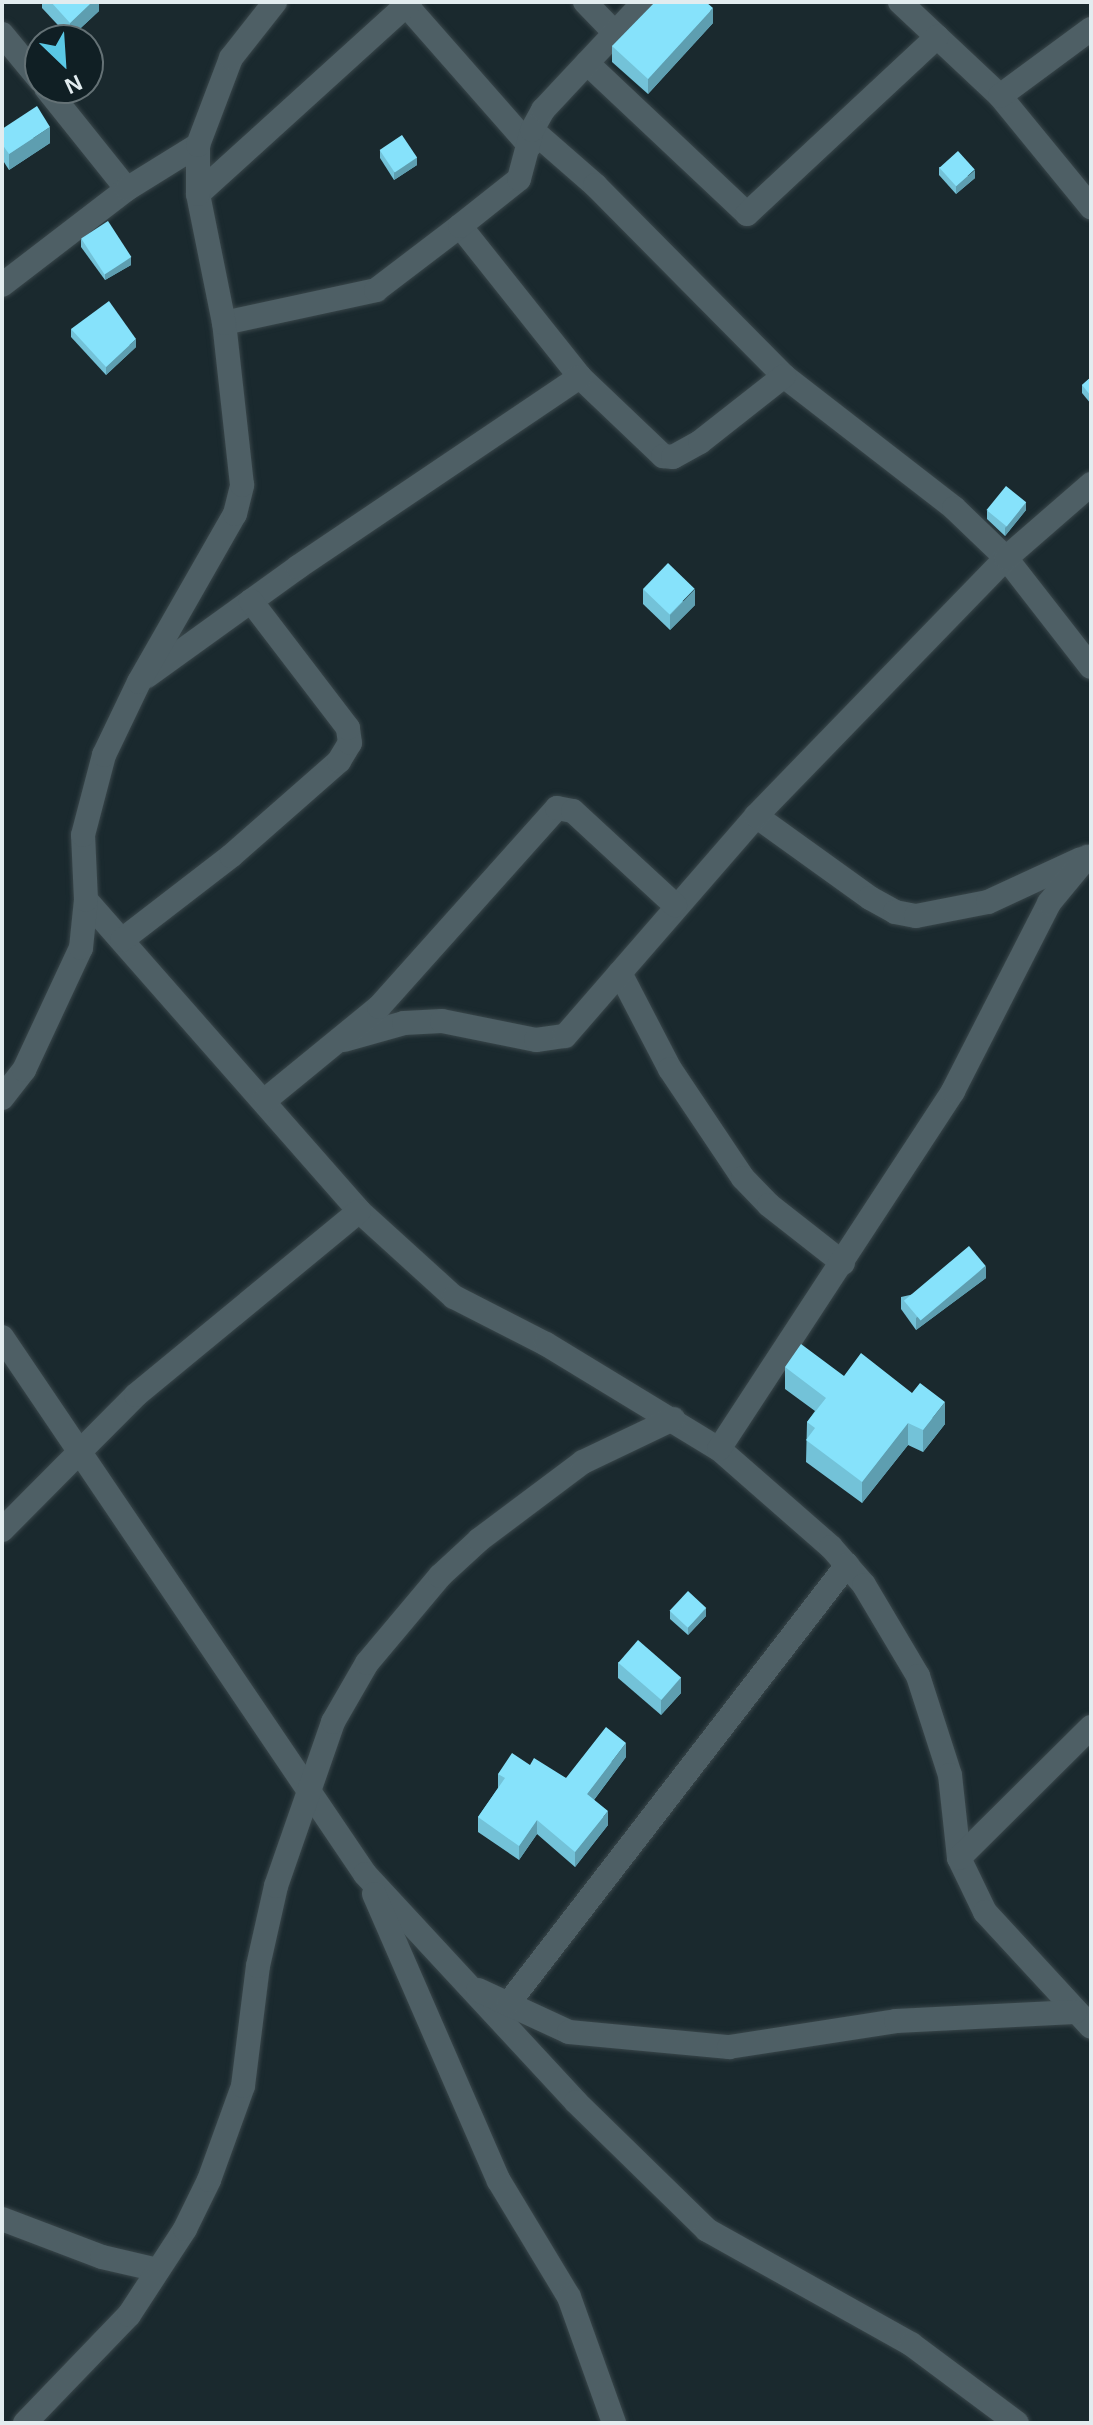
<!DOCTYPE html>
<style>
body{margin:0}
#map{position:relative;width:1093px;height:2425px;overflow:hidden;background:#1a292e;font-family:Helvetica,sans-serif}
div>[style]{position:absolute}
.roads{filter:drop-shadow(0 0 2px #39464a) drop-shadow(0 0 2px #39464a)}
.minor>*{height:24px;margin:-12px;padding:0 12px;transform-origin:12px;border-radius:12px;background:#4e5f65}
.wall>*{inset:0;background:#73c2d8}
.shaded-wall>*{inset:0;background:#5e9eb0}
.building>*{inset:0;background:#86e2fb;transform-origin:0 0}
span{translate:-50% -50%;white-space:nowrap;text-align:center;line-height:1.15;-webkit-text-stroke:8px #101f24;paint-order:stroke}
.frame{position:absolute;inset:0;border:4px solid #e2ecef;pointer-events:none}
.north{position:absolute;left:24px;top:24px;width:80px;height:80px;box-sizing:border-box;background:#101f24;border:2px solid #647175;border-radius:50%;rotate:155deg;font-size:22px;font-weight:700;line-height:32px;text-align:center;color:#e2ecef}
.north::after{content:'';display:block;margin:auto;width:28px;height:36px;background:#5ac8e5;clip-path:polygon(50% 0,100% 100%,50% 72%,0 100%)}
</style>
<div id="map">
<div class="roads">
<div class="minor">
<div style="left:585px;top:2px;width:43px;rotate:45.9deg"></div>
<div style="left:900px;top:2px;width:137px;rotate:43.2deg"></div>
<div style="left:1000px;top:96px;width:144px;rotate:50.7deg"></div>
<div style="left:407px;top:6px;width:186px;rotate:48.7deg"></div>
<div style="left:2px;top:34px;width:60px;rotate:50.4deg"></div>
<div style="left:587px;top:63px;width:220px;rotate:43.3deg"></div>
<div style="left:747px;top:214px;width:260px;rotate:-43deg"></div>
<div style="left:46px;top:88px;width:129px;rotate:51.3deg"></div>
<div style="left:1000px;top:96px;width:113px;rotate:-36.4deg"></div>
<div style="left:532px;top:130px;width:84px;rotate:41.1deg"></div>
<div style="left:595px;top:185px;width:269px;rotate:45.3deg"></div>
<div style="left:784px;top:376px;width:215px;rotate:37.8deg"></div>
<div style="left:954px;top:508px;width:72px;rotate:43.9deg"></div>
<div style="left:1006px;top:558px;width:138px;rotate:52.1deg"></div>
<div style="left:198px;top:194px;width:286px;rotate:-42.2deg"></div>
<div style="left:460px;top:226px;width:193px;rotate:51.5deg"></div>
<div style="left:580px;top:377px;width:115px;rotate:43.6deg"></div>
<div style="left:663px;top:456px;width:10px;rotate:6deg"></div>
<div style="left:673px;top:457px;width:31px;rotate:-29deg"></div>
<div style="left:700px;top:442px;width:107px;rotate:-38.2deg"></div>
<div style="left:2px;top:285px;width:158px;rotate:-37.5deg"></div>
<div style="left:127px;top:189px;width:84px;rotate:-31.8deg"></div>
<div style="left:224px;top:323px;width:156px;rotate:-12.2deg"></div>
<div style="left:376px;top:290px;width:106px;rotate:-37.3deg"></div>
<div style="left:460px;top:226px;width:75px;rotate:-38.5deg"></div>
<div style="left:519px;top:179px;width:51px;rotate:-75.1deg"></div>
<div style="left:532px;top:130px;width:23px;rotate:-61deg"></div>
<div style="left:543px;top:110px;width:148px;rotate:-46.9deg"></div>
<div style="left:147px;top:676px;width:186px;rotate:-35.8deg"></div>
<div style="left:298px;top:567px;width:340px;rotate:-34deg"></div>
<div style="left:756px;top:816px;width:140px;rotate:35.7deg"></div>
<div style="left:870px;top:898px;width:29px;rotate:29deg"></div>
<div style="left:895px;top:912px;width:21px;rotate:11deg"></div>
<div style="left:916px;top:916px;width:73px;rotate:-11deg"></div>
<div style="left:988px;top:902px;width:102px;rotate:-24.8deg"></div>
<div style="left:86px;top:900px;width:414px;rotate:48.7deg"></div>
<div style="left:359px;top:1211px;width:128px;rotate:42.2deg"></div>
<div style="left:454px;top:1297px;width:103px;rotate:27.1deg"></div>
<div style="left:546px;top:1344px;width:202px;rotate:31.3deg"></div>
<div style="left:719px;top:1449px;width:149px;rotate:41.2deg"></div>
<div style="left:831px;top:1547px;width:50px;rotate:49deg"></div>
<div style="left:864px;top:1585px;width:106px;rotate:59.3deg"></div>
<div style="left:918px;top:1676px;width:104px;rotate:72.1deg"></div>
<div style="left:950px;top:1775px;width:83px;rotate:83.8deg"></div>
<div style="left:959px;top:1858px;width:60px;rotate:64.3deg"></div>
<div style="left:985px;top:1912px;width:156px;rotate:47.3deg"></div>
<div style="left:122px;top:940px;width:138px;rotate:-37.6deg"></div>
<div style="left:231px;top:856px;width:144px;rotate:-41.3deg"></div>
<div style="left:339px;top:761px;width:21px;rotate:-59deg"></div>
<div style="left:350px;top:743px;width:15px;rotate:-98deg"></div>
<div style="left:348px;top:728px;width:160px;rotate:-127.4deg"></div>
<div style="left:620px;top:973px;width:108px;rotate:62.5deg"></div>
<div style="left:670px;top:1069px;width:131px;rotate:56.2deg"></div>
<div style="left:743px;top:1178px;width:37px;rotate:46deg"></div>
<div style="left:769px;top:1205px;width:94px;rotate:38.1deg"></div>
<div style="left:344px;top:1040px;width:62px;rotate:-15.8deg"></div>
<div style="left:404px;top:1023px;width:38px;rotate:-3deg"></div>
<div style="left:442px;top:1021px;width:96px;rotate:11.4deg"></div>
<div style="left:536px;top:1040px;width:29px;rotate:-8deg"></div>
<div style="left:565px;top:1036px;width:291px;rotate:-49deg"></div>
<div style="left:756px;top:816px;width:359px;rotate:-45.9deg"></div>
<div style="left:1006px;top:558px;width:113px;rotate:-41deg"></div>
<div style="left:2px;top:1098px;width:36px;rotate:-52deg"></div>
<div style="left:24px;top:1070px;width:135px;rotate:-65deg"></div>
<div style="left:81px;top:948px;width:48px;rotate:-84.1deg"></div>
<div style="left:86px;top:900px;width:65px;rotate:-92.6deg"></div>
<div style="left:83px;top:835px;width:83px;rotate:-75.3deg"></div>
<div style="left:104px;top:755px;width:81px;rotate:-64.4deg"></div>
<div style="left:139px;top:682px;width:193px;rotate:-60.3deg"></div>
<div style="left:235px;top:514px;width:30px;rotate:-76deg"></div>
<div style="left:242px;top:485px;width:163px;rotate:-96.3deg"></div>
<div style="left:224px;top:323px;width:132px;rotate:-101.4deg"></div>
<div style="left:198px;top:194px;width:49px;rotate:-90deg"></div>
<div style="left:198px;top:145px;width:93px;rotate:-69.2deg"></div>
<div style="left:231px;top:58px;width:71px;rotate:-51.8deg"></div>
<div style="left:264px;top:1101px;width:149px;rotate:-39.3deg"></div>
<div style="left:379px;top:1007px;width:267px;rotate:-48.2deg"></div>
<div style="left:557px;top:808px;width:16px;rotate:11deg"></div>
<div style="left:573px;top:811px;width:139px;rotate:42.7deg"></div>
<div style="left:2px;top:1337px;width:648px;rotate:55.94deg"></div>
<div style="left:365px;top:1874px;width:311px;rotate:47.2deg"></div>
<div style="left:576px;top:2102px;width:183px;rotate:44.3deg"></div>
<div style="left:707px;top:2230px;width:234px;rotate:29.2deg"></div>
<div style="left:911px;top:2344px;width:132px;rotate:36.7deg"></div>
<div style="left:719px;top:1449px;width:428px;rotate:-56.8deg"></div>
<div style="left:953px;top:1091px;width:211px;rotate:-62.9deg"></div>
<div style="left:1049px;top:903px;width:60px;rotate:-50.4deg"></div>
<div style="left:2px;top:1530px;width:190px;rotate:-45.2deg"></div>
<div style="left:136px;top:1395px;width:289px;rotate:-39.5deg"></div>
<div style="left:959px;top:1858px;width:186px;rotate:-44.8deg"></div>
<div style="left:374px;top:1894px;width:313px;rotate:66.5deg"></div>
<div style="left:499px;top:2181px;width:135px;rotate:58.9deg"></div>
<div style="left:569px;top:2297px;width:134px;rotate:70.3deg"></div>
<div style="left:478px;top:1990px;width:100px;rotate:24.8deg"></div>
<div style="left:569px;top:2032px;width:161px;rotate:5.4deg"></div>
<div style="left:729px;top:2047px;width:169px;rotate:-8.8deg"></div>
<div style="left:896px;top:2021px;width:179px;rotate:-2.9deg"></div>
<div style="left:508px;top:2004px;width:555px;rotate:-52.32deg"></div>
<div style="left:2px;top:2219px;width:107px;rotate:20.8deg"></div>
<div style="left:102px;top:2257px;width:57px;rotate:13.1deg"></div>
<div style="left:25px;top:2423px;width:150px;rotate:-46.1deg"></div>
<div style="left:129px;top:2315px;width:103px;rotate:-56.9deg"></div>
<div style="left:185px;top:2229px;width:55px;rotate:-63.9deg"></div>
<div style="left:209px;top:2180px;width:100px;rotate:-70.1deg"></div>
<div style="left:243px;top:2086px;width:121px;rotate:-82.9deg"></div>
<div style="left:258px;top:1966px;width:82px;rotate:-77.3deg"></div>
<div style="left:276px;top:1886px;width:174px;rotate:-70.8deg"></div>
<div style="left:333px;top:1722px;width:68px;rotate:-60deg"></div>
<div style="left:367px;top:1663px;width:114px;rotate:-50deg"></div>
<div style="left:440px;top:1576px;width:53px;rotate:-42.7deg"></div>
<div style="left:479px;top:1540px;width:130px;rotate:-36.9deg"></div>
<div style="left:583px;top:1462px;width:100px;rotate:-25.5deg"></div>
</div>
</div>
<div class="wall">
<div style="clip-path:polygon(42px 2px,99px 2px,99px 11px,70px 38px,42px 8px)"></div>
<div style="clip-path:polygon(709px 5px,713px 23px,648px 94px,612px 62px,612px 46px)"></div>
<div style="clip-path:polygon(2px 129px,50px 143px,9px 170px,2px 159px)"></div>
<div style="clip-path:polygon(380px 150px,417px 165px,394px 180px,380px 158px)"></div>
<div style="clip-path:polygon(939px 167px,975px 178px,956px 194px,939px 175px)"></div>
<div style="clip-path:polygon(81px 239px,131px 265px,105px 280px,81px 247px)"></div>
<div style="clip-path:polygon(71px 329px,136px 347px,106px 375px,71px 337px)"></div>
<div style="clip-path:polygon(1091px 377px,1091px 404px,1082px 393px,1082px 385px)"></div>
<div style="clip-path:polygon(1026px 510px,1005px 536px,987px 519px,987px 511px)"></div>
<div style="clip-path:polygon(643px 589px,695px 605px,670px 630px,643px 604px)"></div>
<div style="clip-path:polygon(986px 1278px,916px 1330px,901px 1309px,901px 1297px)"></div>
<div style="clip-path:polygon(785px 1367px,844px 1376px,945px 1424px,923px 1452px,908px 1445px,862px 1503px,806px 1462px,807px 1422px,815px 1411px,785px 1389px)"></div>
<div style="clip-path:polygon(670px 1611px,706px 1616px,688px 1635px,670px 1619px)"></div>
<div style="clip-path:polygon(618px 1662px,681px 1693px,661px 1715px,618px 1678px)"></div>
<div style="clip-path:polygon(626px 1757px,594px 1800px,608px 1825px,575px 1867px,537px 1834px,519px 1860px,478px 1832px,478px 1817px,498px 1788px,498px 1774px,530px 1765px,566px 1778px)"></div>
</div>
<div class="shaded-wall">
<div style="clip-path:polygon(92px 2px,99px 2px,99px 11px,70px 38px,70px 23px)"></div>
<div style="clip-path:polygon(713px 8px,713px 23px,648px 94px,648px 79px)"></div>
<div style="clip-path:polygon(50px 127px,50px 143px,9px 170px,9px 154px)"></div>
<div style="clip-path:polygon(417px 157px,417px 165px,394px 180px,394px 172px)"></div>
<div style="clip-path:polygon(975px 170px,975px 178px,956px 194px,956px 186px)"></div>
<div style="clip-path:polygon(131px 257px,131px 265px,105px 280px,105px 272px)"></div>
<div style="clip-path:polygon(136px 339px,136px 347px,106px 375px,106px 367px)"></div>
<div style="clip-path:polygon(1026px 502px,1026px 510px,1005px 536px,1005px 528px)"></div>
<div style="clip-path:polygon(695px 589px,695px 605px,670px 630px,670px 615px)"></div>
<div style="clip-path:polygon(986px 1266px,986px 1278px,916px 1330px,916px 1318px)"></div>
<div style="clip-path:polygon(945px 1402px,945px 1424px,923px 1452px,923px 1430px)"></div>
<div style="clip-path:polygon(908px 1423px,908px 1445px,862px 1503px,862px 1482px)"></div>
<div style="clip-path:polygon(706px 1608px,706px 1616px,688px 1635px,688px 1627px)"></div>
<div style="clip-path:polygon(681px 1677px,681px 1693px,661px 1715px,661px 1699px)"></div>
<div style="clip-path:polygon(626px 1743px,626px 1757px,587px 1809px,587px 1794px)"></div>
<div style="clip-path:polygon(608px 1811px,608px 1825px,575px 1867px,575px 1852px)"></div>
<div style="clip-path:polygon(537px 1820px,537px 1834px,519px 1860px,519px 1846px)"></div>
</div>
<div class="building">
<div style="clip-path:polygon(51px 2px,92px 2px,70px 23px)"></div>
<div style="clip-path:polygon(655px 2px,706px 2px,713px 8px,648px 79px,612px 46px)"></div>
<div style="clip-path:polygon(37px 106px,50px 127px,9px 154px,2px 144px,2px 129px)"></div>
<div style="left:402px;top:135px;width:27px;height:27px;rotate:56deg"></div>
<div style="left:958px;top:151px;width:25px;height:25px;rotate:48deg"></div>
<div style="left:108px;top:221px;width:43px;height:32px;rotate:57deg"></div>
<div style="clip-path:polygon(109px 301px,136px 339px,106px 367px,71px 329px)"></div>
<div style="clip-path:polygon(1091px 377px,1091px 396px,1082px 385px)"></div>
<div style="left:1006px;top:486px;width:26px;height:31px;rotate:39deg"></div>
<div style="left:668px;top:563px;width:37px;height:36px;rotate:44deg"></div>
<div style="left:969px;top:1246px;width:26px;height:85px;rotate:50deg"></div>
<div style="clip-path:polygon(801px 1344px,844px 1376px,861px 1353px,912px 1393px,920px 1383px,945px 1402px,923px 1430px,908px 1423px,862px 1482px,806px 1440px,815px 1428px,807px 1422px,826px 1398px,785px 1367px)"></div>
<div style="left:688px;top:1591px;width:25px;height:27px;rotate:43deg"></div>
<div style="left:638px;top:1640px;width:57px;height:30px;rotate:41deg"></div>
<div style="clip-path:polygon(606px 1727px,626px 1743px,587px 1794px,608px 1811px,575px 1852px,537px 1820px,519px 1846px,478px 1817px,505px 1778px,498px 1774px,512px 1753px,530px 1765px,534px 1758px,566px 1778px)"></div>
</div>
<div class="frame"></div>
<div class="north">N</div>
</div>
